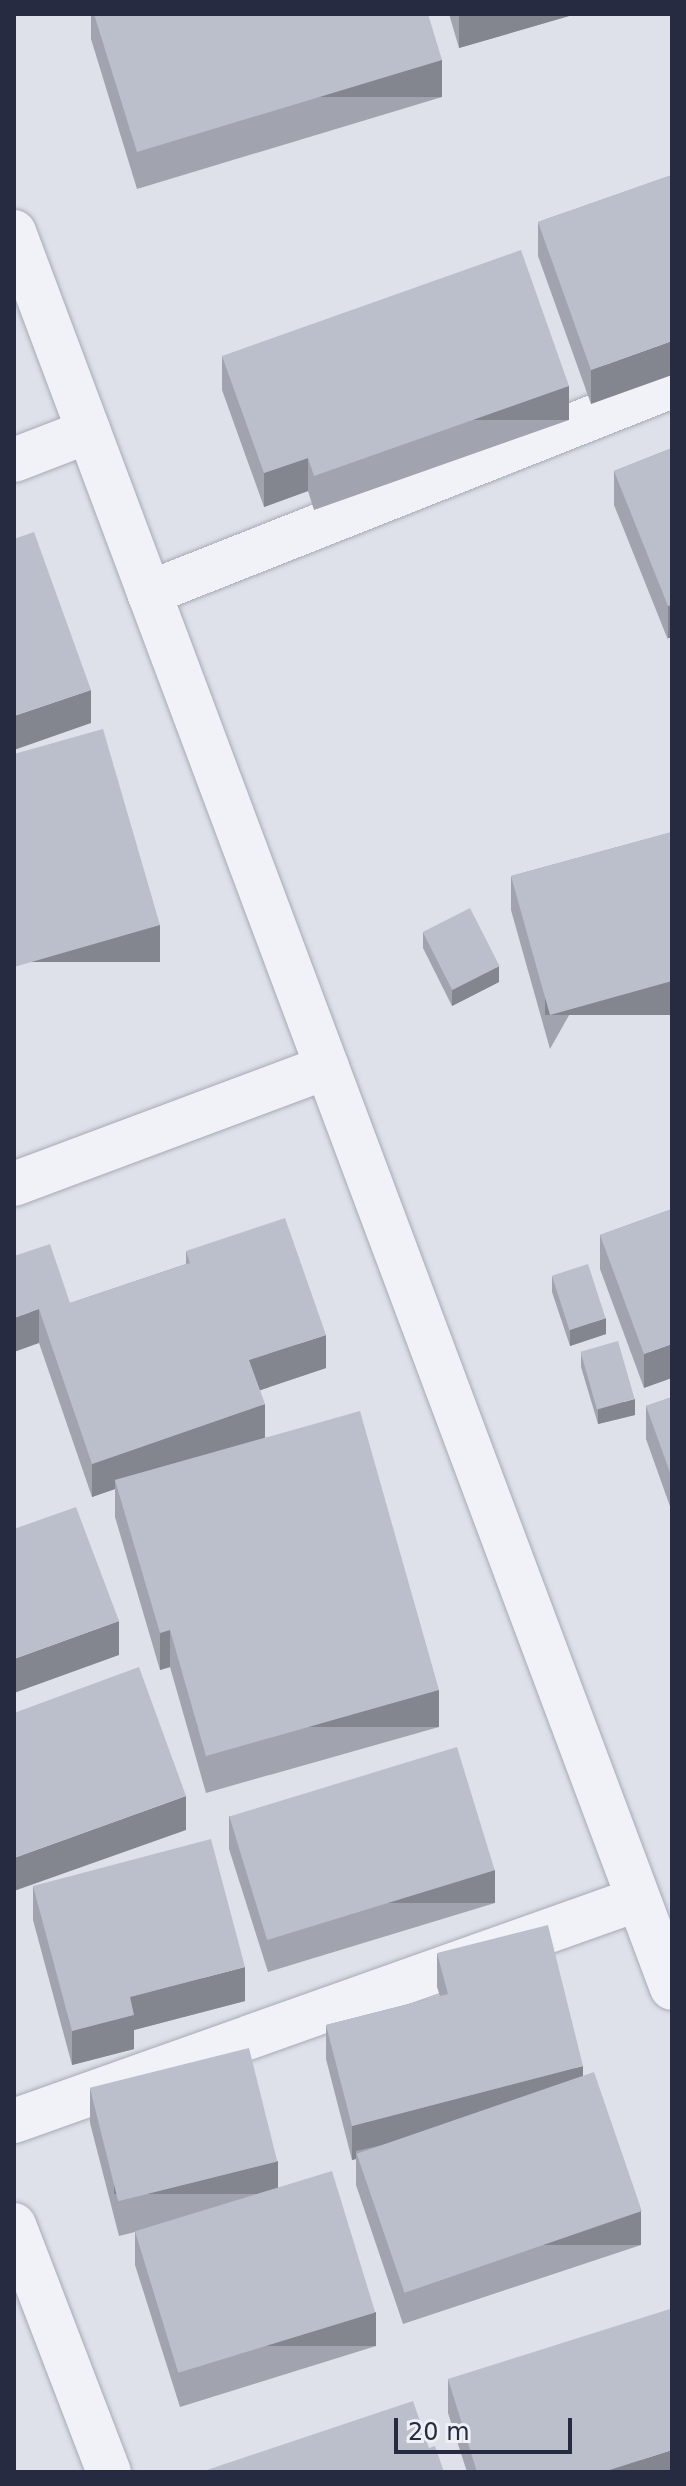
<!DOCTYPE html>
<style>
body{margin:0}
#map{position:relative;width:686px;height:2486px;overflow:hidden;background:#dee1e9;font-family:"DejaVu Sans",sans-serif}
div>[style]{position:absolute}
.roads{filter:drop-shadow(0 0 2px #a7aab7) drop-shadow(0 0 2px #a7aab7)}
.minor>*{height:44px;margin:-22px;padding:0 22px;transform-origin:22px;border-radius:22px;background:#f1f2f7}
.tertiary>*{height:44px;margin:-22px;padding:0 22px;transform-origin:22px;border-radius:22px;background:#f1f2f7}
.wall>*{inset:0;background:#a1a4af}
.shaded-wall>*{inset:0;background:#83868f;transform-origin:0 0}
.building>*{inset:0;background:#bbbfcc;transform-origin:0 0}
span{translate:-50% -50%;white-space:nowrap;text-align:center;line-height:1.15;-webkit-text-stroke:6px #eef0f6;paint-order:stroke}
.frame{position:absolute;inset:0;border:16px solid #262b41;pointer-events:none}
.scale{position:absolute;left:394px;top:2418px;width:178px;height:36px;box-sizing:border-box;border:4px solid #262b41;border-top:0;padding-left:10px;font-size:24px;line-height:28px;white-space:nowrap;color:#262b41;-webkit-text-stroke:6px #eef0f6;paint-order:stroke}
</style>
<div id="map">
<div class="roads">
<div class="minor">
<div style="left:14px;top:460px;width:80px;rotate:-21.1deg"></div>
<div style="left:149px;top:593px;width:562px;rotate:-21.59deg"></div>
<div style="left:14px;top:1184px;width:334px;rotate:-20.5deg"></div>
<div style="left:14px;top:2121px;width:662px;rotate:-19.58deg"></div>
<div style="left:14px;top:2225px;width:265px;rotate:69deg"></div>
</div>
<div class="tertiary">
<div style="left:14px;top:232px;width:1875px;rotate:69.46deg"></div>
</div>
</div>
<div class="wall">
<div style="clip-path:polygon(91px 14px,428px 14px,442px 97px,137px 189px,91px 39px)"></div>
<div style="clip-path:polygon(449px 14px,576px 14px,459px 48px)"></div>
<div style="clip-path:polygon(672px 175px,591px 404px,538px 256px,538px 222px)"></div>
<div style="clip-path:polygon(222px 356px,569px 420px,314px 510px,308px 491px,264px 507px,222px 390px)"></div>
<div style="clip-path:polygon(672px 448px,668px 640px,614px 505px,614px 471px)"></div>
<div style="clip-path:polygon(672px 832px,550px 1049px,511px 910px,511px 876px)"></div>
<div style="clip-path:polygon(423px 932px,499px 982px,452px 1006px,423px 948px)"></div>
<div style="clip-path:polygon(672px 1209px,644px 1388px,600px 1269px,600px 1235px)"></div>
<div style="clip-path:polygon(186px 1251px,326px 1368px,260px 1390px,265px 1438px,439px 1727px,206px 1793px,170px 1667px,160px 1670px,115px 1517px,115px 1489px,92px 1497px,39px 1343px,14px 1256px,70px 1303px,186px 1264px)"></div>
<div style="clip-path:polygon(552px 1276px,606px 1334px,570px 1346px,552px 1292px)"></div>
<div style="clip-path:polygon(581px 1352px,635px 1415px,598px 1424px,581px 1367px)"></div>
<div style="clip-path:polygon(672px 1397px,672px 1512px,646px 1439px,646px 1406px)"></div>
<div style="clip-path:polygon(229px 1816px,495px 1903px,268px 1972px,229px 1849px)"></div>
<div style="clip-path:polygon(33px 1886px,245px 2001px,134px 2030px,134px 2049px,72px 2065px,33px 1920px)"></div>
<div style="clip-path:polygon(437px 1953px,583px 2076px,641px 2245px,403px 2324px,356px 2185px,356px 2159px,352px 2160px,326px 2059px,326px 2025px,440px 1996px,437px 1987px)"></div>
<div style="clip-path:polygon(90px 2089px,278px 2187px,376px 2346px,180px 2407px,135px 2265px,135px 2232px,119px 2236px,90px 2123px)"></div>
<div style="clip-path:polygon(448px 2379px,672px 2472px,467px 2472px,448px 2413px)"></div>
</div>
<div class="shaded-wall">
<div style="clip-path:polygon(459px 14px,576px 14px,459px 48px)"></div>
<div style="left:442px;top:60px;width:37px;height:319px;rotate:90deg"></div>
<div style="clip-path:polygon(672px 341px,672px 375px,591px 404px,591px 370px)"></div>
<div style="left:569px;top:386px;width:34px;height:270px;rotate:90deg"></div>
<div style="clip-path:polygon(308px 458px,308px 491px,264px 507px,264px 473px)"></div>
<div style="left:672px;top:605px;width:33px;height:4px;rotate:90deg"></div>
<div style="clip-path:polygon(91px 690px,91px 723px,14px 750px,14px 716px)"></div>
<div style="left:160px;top:925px;width:37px;height:152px;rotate:90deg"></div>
<div style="clip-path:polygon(499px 966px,499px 982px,452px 1006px,452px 990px)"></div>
<div style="left:672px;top:981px;width:34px;height:127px;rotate:90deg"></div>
<div style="clip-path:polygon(39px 1309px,39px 1343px,14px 1352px,14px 1318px)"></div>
<div style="clip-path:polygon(606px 1318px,606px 1334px,570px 1346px,570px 1330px)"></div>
<div style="clip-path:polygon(326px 1335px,326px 1368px,249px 1394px,249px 1360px)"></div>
<div style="clip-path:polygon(672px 1344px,672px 1378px,644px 1388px,644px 1354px)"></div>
<div style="clip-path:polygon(635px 1399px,635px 1415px,598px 1424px,598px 1409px)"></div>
<div style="clip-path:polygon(265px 1404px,265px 1438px,115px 1480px,115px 1489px,92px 1497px,92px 1464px)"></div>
<div style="clip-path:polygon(119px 1621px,119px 1655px,14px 1693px,14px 1659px)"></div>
<div style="clip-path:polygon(170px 1630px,170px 1667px,160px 1670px,160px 1633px)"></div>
<div style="left:439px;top:1690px;width:37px;height:242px;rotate:90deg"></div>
<div style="clip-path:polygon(186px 1796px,186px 1830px,14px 1891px,14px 1858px)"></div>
<div style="left:495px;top:1870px;width:33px;height:237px;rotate:90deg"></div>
<div style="clip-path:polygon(245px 1967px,245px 2001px,134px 2030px,134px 2049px,72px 2065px,72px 2031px,130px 1997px)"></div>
<div style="clip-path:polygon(583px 2066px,583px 2100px,356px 2151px,356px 2159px,352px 2160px,352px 2126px)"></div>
<div style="left:278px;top:2161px;width:33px;height:164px;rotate:90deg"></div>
<div style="left:641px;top:2211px;width:34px;height:251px;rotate:90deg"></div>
<div style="left:376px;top:2312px;width:34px;height:205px;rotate:90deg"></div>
<div style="clip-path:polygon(672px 2450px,672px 2472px,603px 2472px)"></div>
</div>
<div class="building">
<div style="clip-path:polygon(94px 14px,428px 14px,442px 60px,137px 152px)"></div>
<div style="clip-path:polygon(672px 175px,672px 341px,591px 370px,538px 222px)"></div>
<div style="clip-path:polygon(521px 250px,569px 386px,314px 476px,308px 458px,264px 473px,222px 356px)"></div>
<div style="clip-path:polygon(672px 448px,672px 605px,668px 606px,614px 471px)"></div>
<div style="clip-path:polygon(34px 532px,91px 690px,14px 716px,14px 539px)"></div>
<div style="clip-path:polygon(103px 729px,160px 925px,14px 967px,14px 754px)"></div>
<div style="clip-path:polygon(672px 832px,672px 981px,550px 1015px,511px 876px)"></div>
<div style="left:470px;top:908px;width:65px;height:53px;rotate:63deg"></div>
<div style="clip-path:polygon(672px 1209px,672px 1344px,644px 1354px,600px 1235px)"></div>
<div style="clip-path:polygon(285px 1218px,326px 1335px,249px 1360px,265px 1404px,92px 1464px,39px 1309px,14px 1318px,14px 1256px,50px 1244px,70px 1303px,190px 1263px,186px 1251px)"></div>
<div style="left:588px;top:1264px;width:57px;height:38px;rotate:72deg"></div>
<div style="left:618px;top:1341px;width:60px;height:39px;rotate:74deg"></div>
<div style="clip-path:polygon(672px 1397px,672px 1478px,646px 1406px)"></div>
<div style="clip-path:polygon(360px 1411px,439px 1690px,206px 1756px,170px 1630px,160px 1633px,115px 1480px)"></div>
<div style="clip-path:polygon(76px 1507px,119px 1621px,14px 1659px,14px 1529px)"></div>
<div style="clip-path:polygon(139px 1667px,186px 1796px,14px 1858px,14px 1713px)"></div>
<div style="left:457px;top:1747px;width:129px;height:238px;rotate:73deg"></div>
<div style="clip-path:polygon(211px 1839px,245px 1967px,130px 1997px,134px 2015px,72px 2031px,33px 1886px)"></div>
<div style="clip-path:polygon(548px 1925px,583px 2066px,352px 2126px,326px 2025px,448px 1994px,437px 1953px)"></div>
<div style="left:249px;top:2048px;width:117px;height:164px;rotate:76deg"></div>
<div style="left:594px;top:2072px;width:147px;height:251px;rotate:71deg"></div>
<div style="left:332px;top:2171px;width:148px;height:206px;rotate:73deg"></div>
<div style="clip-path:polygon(670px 2309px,672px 2315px,672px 2450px,603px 2472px,477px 2472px,448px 2379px)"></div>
<div style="clip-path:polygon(413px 2401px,429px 2448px,435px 2446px,444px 2472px,201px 2472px)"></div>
</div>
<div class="frame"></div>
<div class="scale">20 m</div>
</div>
